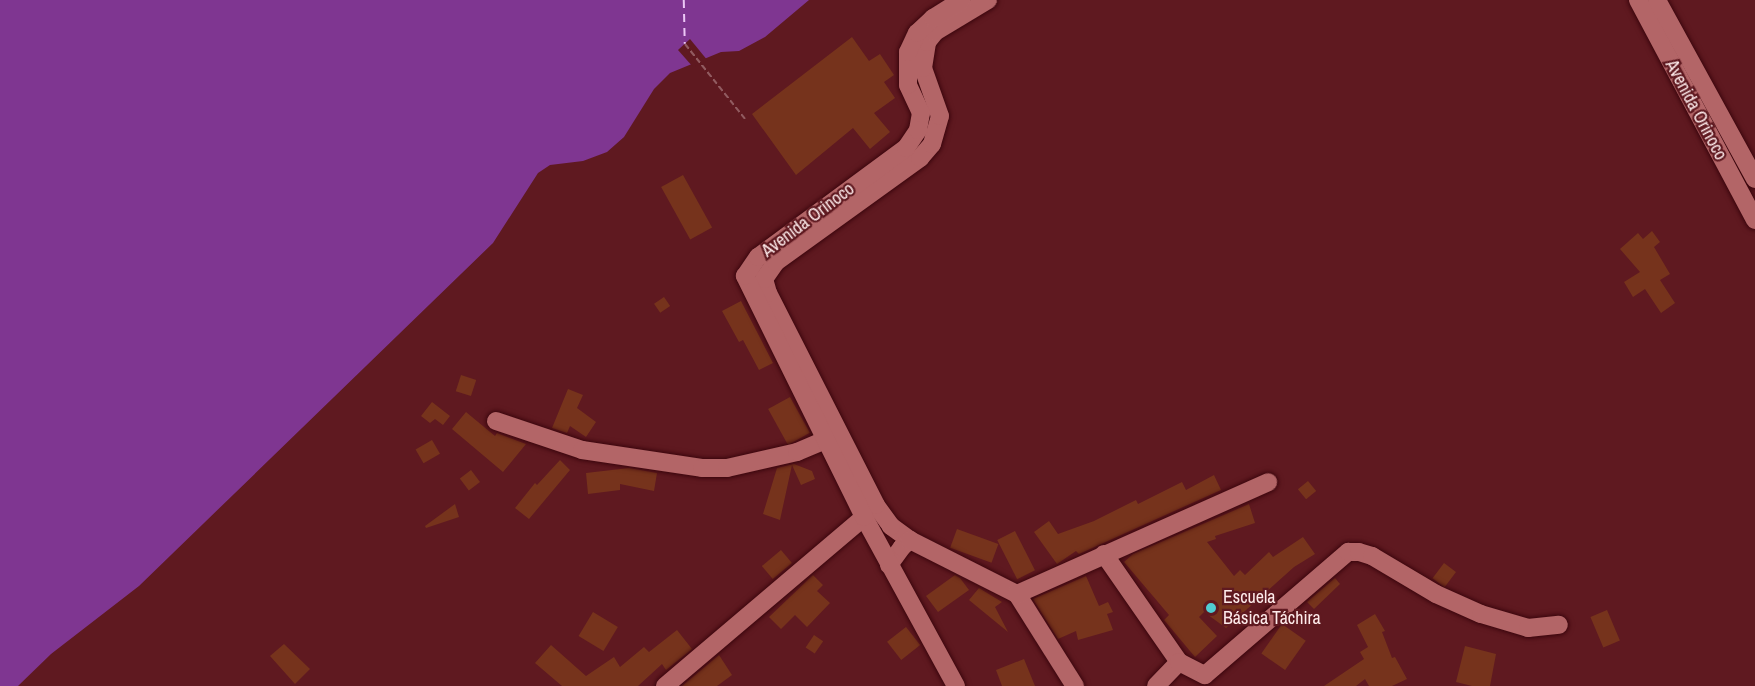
<!DOCTYPE html>
<meta charset="utf-8">
<style>
body{margin:0}
#map{position:relative;width:1755px;height:686px;overflow:hidden;background:#5f1920;font-family:"Archivo Narrow",sans-serif}
div>[style]{position:absolute}
.water>*{inset:0;background:#7f3691}
.pier>*{inset:0;background:#5f1920}
.ferry>*{height:1.5px;margin-top:-0.75px;transform-origin:0;background:repeating-linear-gradient(90deg,#ecc7f6 0 8px,transparent 0 14px)}
.building>*{inset:0;background:#76331c;transform-origin:0 0}
.path>*{height:2px;margin-top:-1px;transform-origin:0;background:repeating-linear-gradient(90deg,#915b60 0 6px,transparent 0 9px)}
.roads{filter:drop-shadow(0 0 2px #3b060d) drop-shadow(0 0 2px #3b060d)}
.minor>*{height:18px;margin:-9px;padding:0 9px;transform-origin:9px;border-radius:9px;background:#b36567}
.dots>*{width:16px;height:16px;translate:-50% -50%;box-sizing:border-box;border:3px solid #5f1920;border-radius:50%}
span{translate:-50% -50%;white-space:nowrap;text-align:center;line-height:1.15;-webkit-text-stroke:4.5px #5f1920;paint-order:stroke}
.street-label{font-size:18px;color:#feebeb}
.poi-label{font-size:18px;color:#feebeb}
.left{translate:0 -50%;text-align:left}
</style>
<div id="map">
<div class="water">
<div style="clip-path:polygon(0 0,809px 0,765px 37px,739px 51px,721px 52px,670px 73px,654px 89px,624px 137px,607px 152px,583px 161px,550px 165px,538px 173px,493px 243px,139px 586px,51px 654px,18px 686px,0 686px)"></div>
</div>
<div class="pier">
<div style="clip-path:polygon(690px 39px,708px 61px,693px 67px,678px 50px)"></div>
</div>
<div class="ferry">
<div style="left:684px;top:0;width:44px;rotate:88.7deg"></div>
</div>
<div class="building">
<div style="clip-path:polygon(852px 37px,869px 61px,880px 54px,894px 75px,884px 82px,895px 98px,874px 113px,890px 132px,870px 149px,853px 128px,796px 175px,752px 114px)"></div>
<div style="left:683px;top:175px;width:60px;height:25px;rotate:61deg"></div>
<div style="clip-path:polygon(1652px 231px,1660px 242px,1654px 247px,1670px 274px,1660px 280px,1675px 303px,1661px 313px,1645px 289px,1633px 297px,1624px 282px,1640px 272px,1620px 249px,1638px 233px,1643px 239px)"></div>
<div style="left:664px;top:297px;width:11px;height:12px;rotate:56deg"></div>
<div style="clip-path:polygon(741px 301px,773px 363px,759px 370px,743px 340px,739px 342px,722px 311px)"></div>
<div style="left:461px;top:375px;width:16px;height:17px;rotate:18deg"></div>
<div style="clip-path:polygon(568px 389px,583px 395px,577px 408px,596px 422px,586px 437px,570px 426px,567px 433px,552px 428px)"></div>
<div style="left:790px;top:397px;width:41px;height:25px;rotate:61deg"></div>
<div style="clip-path:polygon(432px 402px,450px 416px,443px 425px,435px 419px,430px 423px,421px 416px)"></div>
<div style="clip-path:polygon(466px 412px,495px 436px,497px 433px,526px 444px,503px 472px,452px 429px)"></div>
<div style="left:432px;top:440px;width:16px;height:19px;rotate:60deg"></div>
<div style="clip-path:polygon(560px 460px,570px 470px,529px 519px,515px 508px,535px 483px,537px 485px)"></div>
<div style="clip-path:polygon(794px 464px,812px 471px,815px 479px,801px 485px,792px 465px,780px 520px,763px 514px,777px 468px)"></div>
<div style="clip-path:polygon(629px 468px,657px 473px,654px 491px,620px 484px,620px 490px,588px 494px,586px 473px)"></div>
<div style="left:471px;top:470px;width:15px;height:14px;rotate:53deg"></div>
<div style="clip-path:polygon(1214px 475px,1221px 490px,1079px 554px,1076px 551px,1057px 564px,1034px 532px,1049px 521px,1058px 534px,1094px 521px,1136px 500px,1138px 504px,1182px 482px,1186px 490px)"></div>
<div style="left:1308px;top:481px;width:13px;height:13px;rotate:51deg"></div>
<div style="clip-path:polygon(455px 504px,459px 517px,426px 528px,425px 526px)"></div>
<div style="clip-path:polygon(1249px 504px,1255px 523px,1215px 536px,1216px 539px,1207px 542px,1234px 576px,1240px 570px,1245px 575px,1269px 552px,1273px 557px,1303px 537px,1315px 554px,1294px 567px,1226px 628px,1204px 612px,1199px 617px,1217px 636px,1195px 657px,1164px 620px,1169px 615px,1124px 562px,1133px 554px)"></div>
<div style="left:957px;top:529px;width:44px;height:20px;rotate:20deg"></div>
<div style="left:1015px;top:531px;width:44px;height:20px;rotate:63deg"></div>
<div style="left:781px;top:550px;width:17px;height:25px;rotate:50deg"></div>
<div style="left:1444px;top:563px;width:15px;height:19px;rotate:37deg"></div>
<div style="clip-path:polygon(813px 575px,823px 585px,817px 591px,830px 603px,807px 627px,795px 615px,781px 629px,769px 617px)"></div>
<div style="clip-path:polygon(955px 575px,960px 578px,969px 590px,938px 612px,926px 596px)"></div>
<div style="clip-path:polygon(1086px 576px,1099px 606px,1108px 602px,1113px 612px,1107px 614px,1113px 630px,1078px 640px,1076px 631px,1058px 639px,1033px 599px)"></div>
<div style="clip-path:polygon(1335px 578px,1340px 584px,1314px 609px,1307px 602px)"></div>
<div style="clip-path:polygon(979px 588px,1002px 602px,995px 607px,1008px 632px,969px 600px)"></div>
<div style="left:1607px;top:610px;width:33px;height:18px;rotate:67deg"></div>
<div style="left:593px;top:612px;width:29px;height:28px;rotate:31deg"></div>
<div style="clip-path:polygon(1375px 614px,1385px 631px,1382px 632px,1392px 658px,1395px 657px,1407px 679px,1392px 686px,1369px 686px,1365px 679px,1356px 686px,1324px 686px,1364px 659px,1360px 652px,1368px 647px,1357px 625px)"></div>
<div style="left:1282px;top:624px;width:29px;height:36px;rotate:35deg"></div>
<div style="left:906px;top:627px;width:23px;height:24px;rotate:52deg"></div>
<div style="clip-path:polygon(677px 630px,692px 649px,666px 670px,662px 664px,638px 686px,562px 686px,535px 663px,551px 645px,586px 676px,614px 657px,620px 667px,644px 647px,649px 652px)"></div>
<div style="left:814px;top:635px;width:11px;height:15px;rotate:34deg"></div>
<div style="clip-path:polygon(284px 644px,310px 669px,295px 684px,270px 656px)"></div>
<div style="clip-path:polygon(1465px 646px,1496px 654px,1490px 686px,1472px 686px,1456px 682px)"></div>
<div style="clip-path:polygon(719px 655px,732px 675px,717px 686px,682px 686px)"></div>
<div style="clip-path:polygon(1024px 659px,1035px 686px,1002px 686px,996px 670px)"></div>
</div>
<div class="path">
<div style="left:685px;top:44px;width:96px;rotate:51.3deg"></div>
</div>
<div class="roads">
<div class="minor">
<div style="left:1638px;top:0;width:249px;rotate:62deg"></div>
<div style="left:1657px;top:0;width:204px;rotate:61.3deg"></div>
<div style="left:496px;top:421px;width:91px;rotate:18.6deg"></div>
<div style="left:582px;top:450px;width:121px;rotate:8.5deg"></div>
<div style="left:702px;top:468px;width:25px"></div>
<div style="left:727px;top:468px;width:72px;rotate:-12.9deg"></div>
<div style="left:797px;top:452px;width:33px;rotate:-23deg"></div>
<div style="left:910px;top:540px;width:24px;rotate:-144deg"></div>
<div style="left:891px;top:526px;width:26px;rotate:-126deg"></div>
<div style="left:876px;top:505px;width:238px;rotate:-117deg"></div>
<div style="left:768px;top:293px;width:15px;rotate:-106deg"></div>
<div style="left:764px;top:279px;width:21px;rotate:-55deg"></div>
<div style="left:776px;top:262px;width:178px;rotate:-35.8deg"></div>
<div style="left:920px;top:158px;width:18px;rotate:-49deg"></div>
<div style="left:932px;top:144px;width:29px;rotate:-74deg"></div>
<div style="left:940px;top:116px;width:51px;rotate:-109.5deg"></div>
<div style="left:923px;top:68px;width:26px;rotate:-81deg"></div>
<div style="left:927px;top:42px;width:13px;rotate:-51deg"></div>
<div style="left:935px;top:32px;width:62px;rotate:-31.1deg"></div>
<div style="left:1104px;top:554px;width:131px;rotate:55.2deg"></div>
<div style="left:1179px;top:662px;width:33px;rotate:134deg"></div>
<div style="left:889px;top:565px;width:22px;rotate:-54deg"></div>
<div style="left:902px;top:547px;width:11px;rotate:-41deg"></div>
<div style="left:910px;top:540px;width:120px;rotate:26.8deg"></div>
<div style="left:1017px;top:594px;width:109px;rotate:57.8deg"></div>
<div style="left:1017px;top:594px;width:275px;rotate:-24deg"></div>
<div style="left:1179px;top:662px;width:29px;rotate:27deg"></div>
<div style="left:1205px;top:675px;width:189px;rotate:-40.7deg"></div>
<div style="left:1348px;top:552px;width:11px"></div>
<div style="left:1359px;top:552px;width:14px;rotate:17deg"></div>
<div style="left:1372px;top:556px;width:74px;rotate:30.7deg"></div>
<div style="left:1436px;top:594px;width:49px;rotate:24deg"></div>
<div style="left:1481px;top:614px;width:49px;rotate:16.6deg"></div>
<div style="left:1528px;top:628px;width:31px;rotate:-6deg"></div>
<div style="left:665px;top:686px;width:261px;rotate:-40.3deg"></div>
<div style="left:956px;top:686px;width:192px;rotate:-118.6deg"></div>
<div style="left:864px;top:517px;width:269px;rotate:-116.3deg"></div>
<div style="left:745px;top:276px;width:23px;rotate:-56deg"></div>
<div style="left:758px;top:257px;width:184px;rotate:-36.4deg"></div>
<div style="left:906px;top:148px;width:22px;rotate:-56deg"></div>
<div style="left:918px;top:130px;width:17px;rotate:-80deg"></div>
<div style="left:921px;top:113px;width:31px;rotate:-115deg"></div>
<div style="left:908px;top:85px;width:33px;rotate:-90deg"></div>
<div style="left:908px;top:52px;width:21px;rotate:-65deg"></div>
<div style="left:917px;top:33px;width:22px;rotate:-43deg"></div>
<div style="left:933px;top:18px;width:34px;rotate:-32deg"></div>
</div>
</div>
<div class="dots">
<div style="left:1211px;top:608px;background:#51ccd2"></div>
</div>
<div class="street-label">
<span style="left:1696px;top:110px;rotate:62deg">Avenida Orinoco</span>
<span style="left:808px;top:220px;rotate:-37deg">Avenida Orinoco</span>
</div>
<div class="poi-label">
<span class="left" style="left:1223px;top:608px">Escuela<br>Básica Táchira</span>
</div>
</div>
